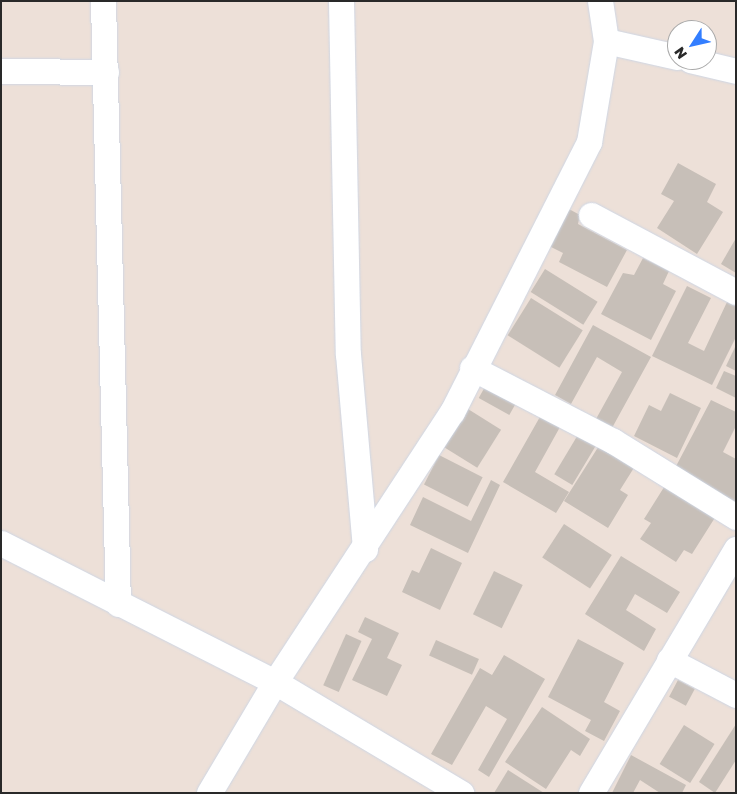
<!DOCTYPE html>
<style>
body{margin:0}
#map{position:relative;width:737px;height:794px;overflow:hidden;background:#ede0d8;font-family:"Golos Text",sans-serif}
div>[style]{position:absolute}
.building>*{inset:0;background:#c7bfb8;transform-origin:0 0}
.roads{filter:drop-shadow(0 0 1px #ced6e4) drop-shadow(0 0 1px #ced6e4)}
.street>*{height:25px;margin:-12.5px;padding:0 12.5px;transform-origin:12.5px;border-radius:12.5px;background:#fff}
span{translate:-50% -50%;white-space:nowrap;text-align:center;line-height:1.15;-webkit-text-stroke:4px #fff;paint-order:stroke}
.frame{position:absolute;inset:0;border:2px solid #292929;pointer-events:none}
.north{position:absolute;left:667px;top:20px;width:50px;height:50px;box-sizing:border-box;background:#fff;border:1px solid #a9a9a9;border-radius:50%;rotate:235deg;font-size:14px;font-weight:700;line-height:20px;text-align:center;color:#292929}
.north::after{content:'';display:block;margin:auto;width:18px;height:22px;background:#337eff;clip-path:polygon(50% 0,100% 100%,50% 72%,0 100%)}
</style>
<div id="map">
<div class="building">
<div style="clip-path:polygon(678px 163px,716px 184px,707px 202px,723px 212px,697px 254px,657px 228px,674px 201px,661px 194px)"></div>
<div style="clip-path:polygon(567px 208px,580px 215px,578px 224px,627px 250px,607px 287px,559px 262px,563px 253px,549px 246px)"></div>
<div style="clip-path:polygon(736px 238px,736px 273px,721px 264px)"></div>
<div style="clip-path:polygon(643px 258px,669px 271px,663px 284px,676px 291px,651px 340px,601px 314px,623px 273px,634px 275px)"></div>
<div style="left:545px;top:269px;width:62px;height:27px;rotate:32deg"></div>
<div style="clip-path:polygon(687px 286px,711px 298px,688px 343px,704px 351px,727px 302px,736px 306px,736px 337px,712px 385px,652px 356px)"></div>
<div style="left:531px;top:298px;width:61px;height:44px;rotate:32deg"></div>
<div style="clip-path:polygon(593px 325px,651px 357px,612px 428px,596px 419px,622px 372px,597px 357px,571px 404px,555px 395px)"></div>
<div style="clip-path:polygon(736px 345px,736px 371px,726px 366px)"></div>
<div style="clip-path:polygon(724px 371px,736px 376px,736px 398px,716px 388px)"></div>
<div style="left:486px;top:385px;width:35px;height:15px;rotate:29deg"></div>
<div style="clip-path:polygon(670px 393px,701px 408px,677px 458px,634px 436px,649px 405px,661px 411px)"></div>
<div style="clip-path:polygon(711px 400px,736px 412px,736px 426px,723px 452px,736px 459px,736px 502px,674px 470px)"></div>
<div style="left:468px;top:409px;width:39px;height:45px;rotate:32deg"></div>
<div style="clip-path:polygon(541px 415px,560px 427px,535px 472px,569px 492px,556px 513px,503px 482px)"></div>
<div style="left:579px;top:433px;width:21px;height:48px;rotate:31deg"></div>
<div style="clip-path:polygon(602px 441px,637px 463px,620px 490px,628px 495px,608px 528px,564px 501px)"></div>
<div style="left:439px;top:455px;width:49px;height:33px;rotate:27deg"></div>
<div style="clip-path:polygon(491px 480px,500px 485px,468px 553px,410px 525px,423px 497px,471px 521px)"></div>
<div style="clip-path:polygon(666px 484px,716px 516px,692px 554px,684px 550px,676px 562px,640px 539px,651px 523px,644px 519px)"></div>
<div style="left:564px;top:524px;width:57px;height:40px;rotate:33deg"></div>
<div style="clip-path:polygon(431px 548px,462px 563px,440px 610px,402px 592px,412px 570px,419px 573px)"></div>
<div style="clip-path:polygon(621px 556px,680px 592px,667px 613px,635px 594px,626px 610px,656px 629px,644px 651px,585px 614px)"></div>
<div style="left:494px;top:571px;width:32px;height:48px;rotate:26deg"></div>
<div style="clip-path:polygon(365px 617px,399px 633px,387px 658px,402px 665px,387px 696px,352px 680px,372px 639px,358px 632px)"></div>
<div style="left:346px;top:634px;width:17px;height:56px;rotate:24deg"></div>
<div style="clip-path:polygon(578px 639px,624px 663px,604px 702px,620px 711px,604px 741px,585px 731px,591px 720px,548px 697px)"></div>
<div style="left:436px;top:640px;width:47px;height:17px;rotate:24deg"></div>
<div style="clip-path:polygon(504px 655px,545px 679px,489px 777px,478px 770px,507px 719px,486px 706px,452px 765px,431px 754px,480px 668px,492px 675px)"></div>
<div style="left:678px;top:680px;width:19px;height:19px;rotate:28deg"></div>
<div style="clip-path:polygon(542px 707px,590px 739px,580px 756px,571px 750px,546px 789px,505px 762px)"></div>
<div style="clip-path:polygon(736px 724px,736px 760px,715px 793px,699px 782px)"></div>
<div style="left:684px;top:725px;width:36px;height:46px;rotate:32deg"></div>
<div style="clip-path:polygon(631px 755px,686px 785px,682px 793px,660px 793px,640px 780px,633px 793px,612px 793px)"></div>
<div style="clip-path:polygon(508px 770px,544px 793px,494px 793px)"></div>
</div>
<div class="roads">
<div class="street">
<div style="left:103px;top:1px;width:603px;rotate:88.58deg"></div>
<div style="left:341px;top:1px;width:353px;rotate:88.9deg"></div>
<div style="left:348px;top:354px;width:196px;rotate:85deg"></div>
<div style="left:606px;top:41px;width:73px;rotate:12.7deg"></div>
<div style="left:690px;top:60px;width:47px;rotate:13.4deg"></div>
<div style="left:1px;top:71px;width:105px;rotate:0.5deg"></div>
<div style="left:591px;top:215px;width:164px;rotate:28deg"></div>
<div style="left:472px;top:368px;width:159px;rotate:27.4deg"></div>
<div style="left:613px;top:441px;width:145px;rotate:31.7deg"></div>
<div style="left:1px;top:543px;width:307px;rotate:26.9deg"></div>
<div style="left:275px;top:682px;width:217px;rotate:30.8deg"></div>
<div style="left:669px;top:660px;width:76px;rotate:27.6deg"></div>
<div style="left:209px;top:793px;width:129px;rotate:-59.3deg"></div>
<div style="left:275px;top:682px;width:323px;rotate:-56.8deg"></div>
<div style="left:452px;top:412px;width:303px;rotate:-63.1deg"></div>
<div style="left:589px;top:142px;width:102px;rotate:-80.4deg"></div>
<div style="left:606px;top:41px;width:40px;rotate:-98.5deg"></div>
<div style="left:591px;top:793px;width:284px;rotate:-59.3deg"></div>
</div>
</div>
<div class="frame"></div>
<div class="north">N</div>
</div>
